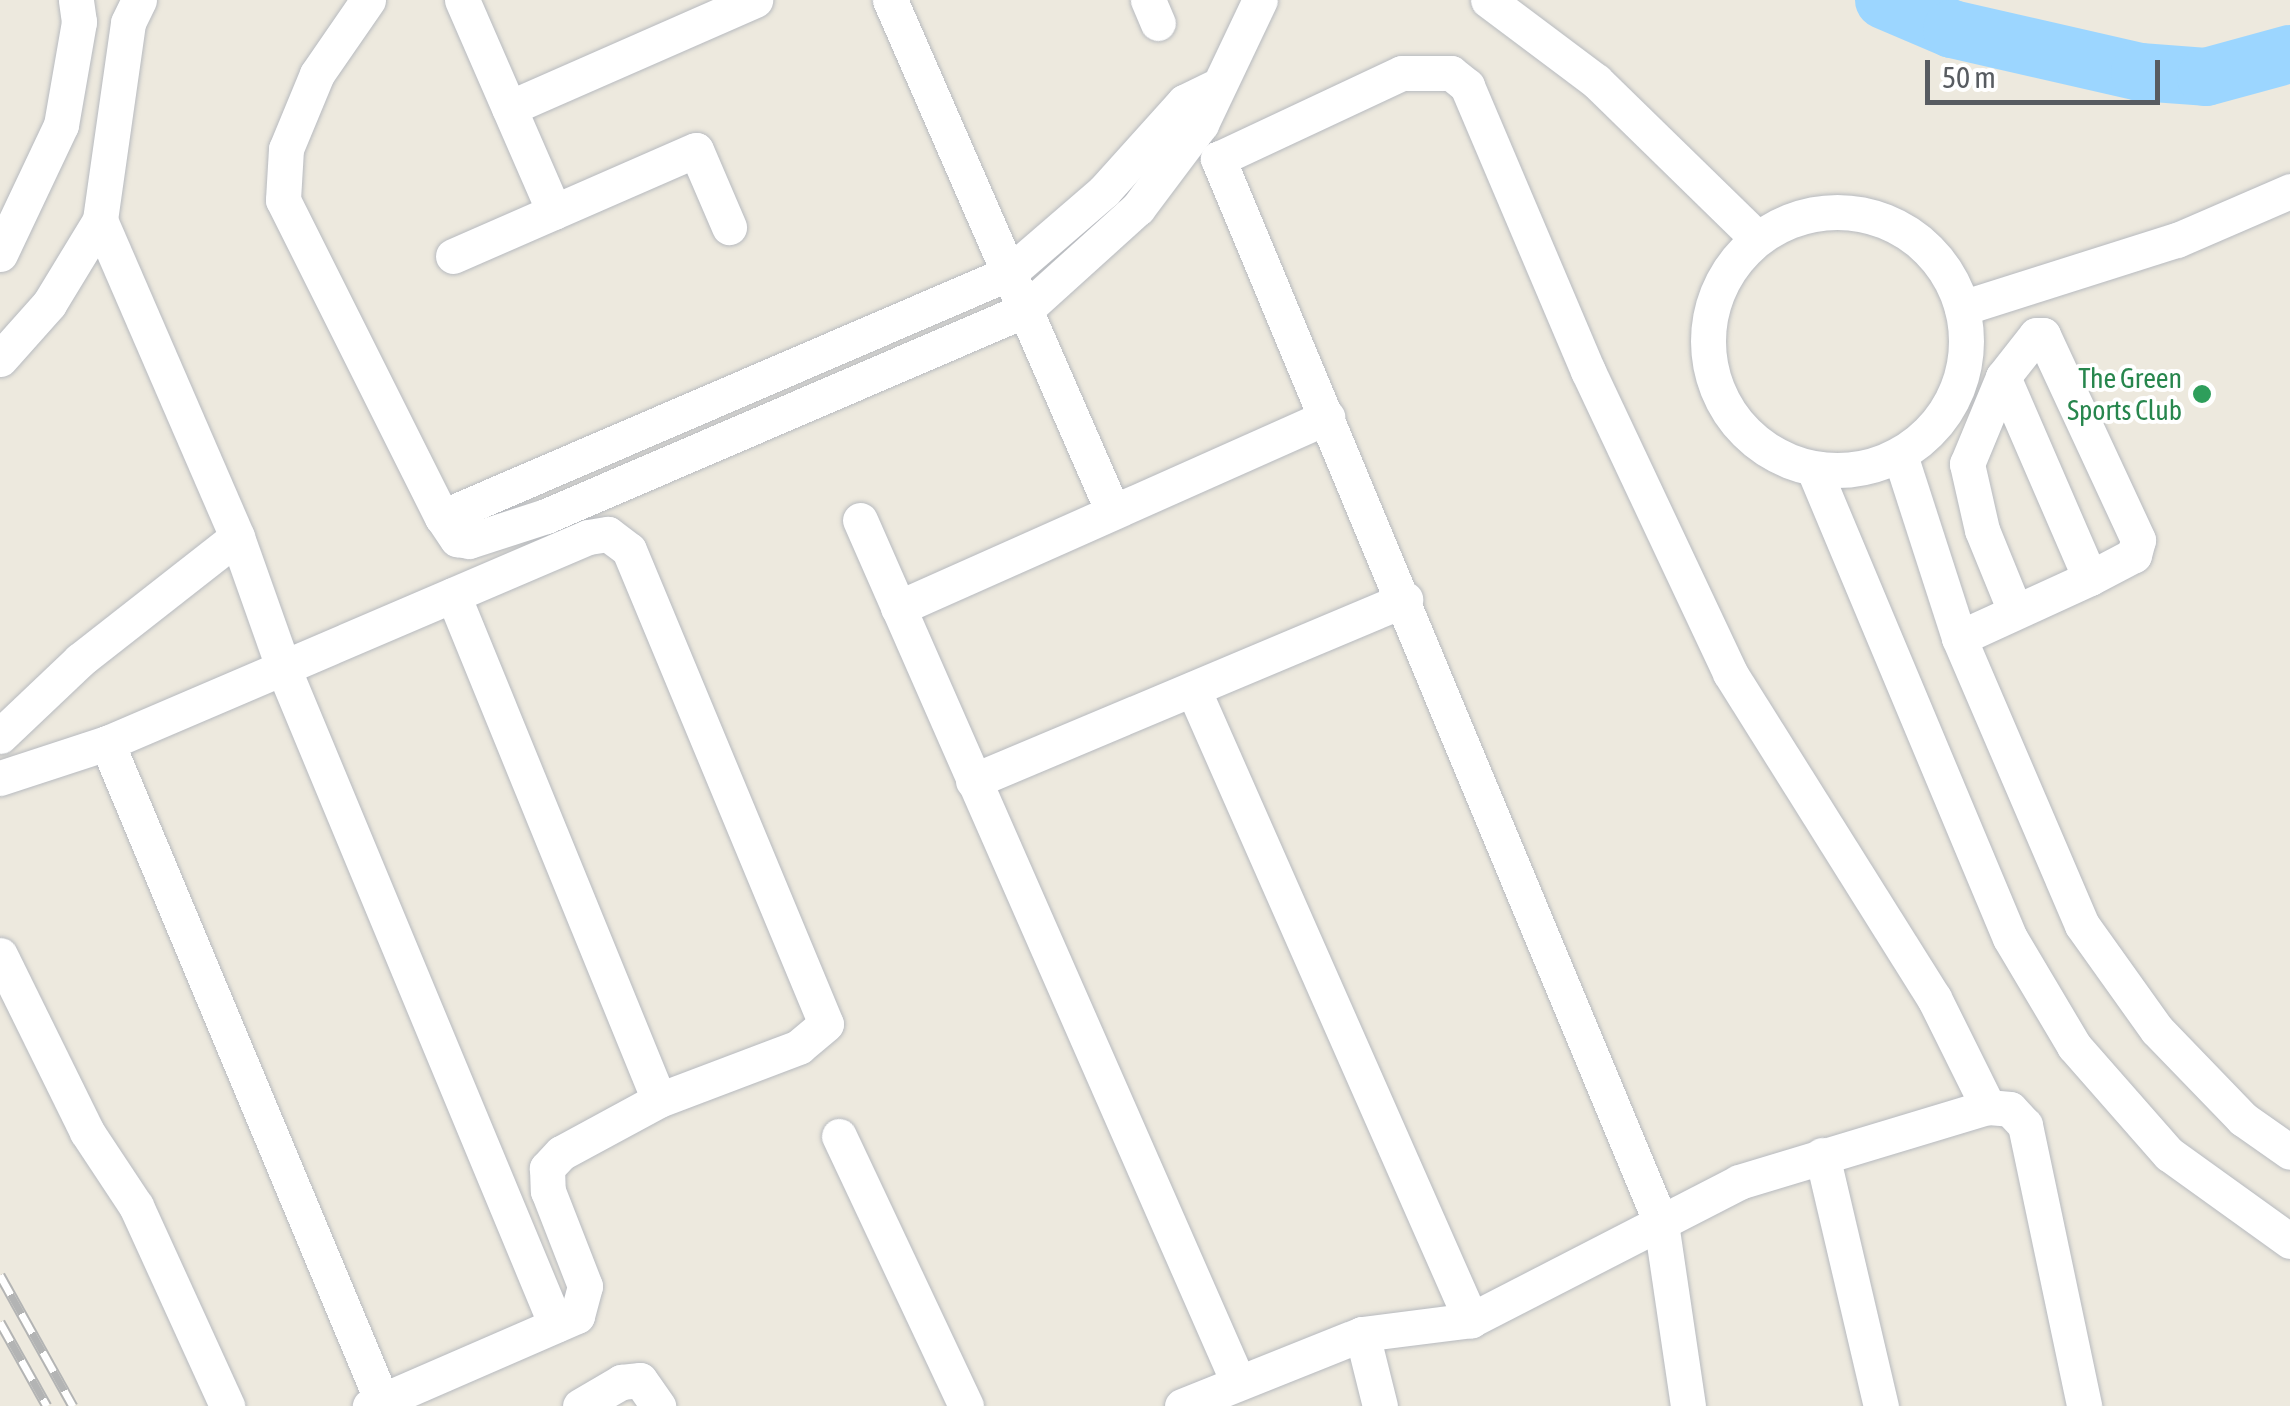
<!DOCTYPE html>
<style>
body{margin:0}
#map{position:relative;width:2290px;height:1406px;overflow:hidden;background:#ede9de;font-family:"Asap Condensed",sans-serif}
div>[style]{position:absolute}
.river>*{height:58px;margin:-29px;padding:0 29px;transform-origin:29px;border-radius:29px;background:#9cd6ff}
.roads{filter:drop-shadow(0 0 2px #b7babf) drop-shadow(0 0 2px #b7babf)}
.street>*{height:35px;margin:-17.5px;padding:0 17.5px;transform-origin:17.5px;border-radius:17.5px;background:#fff}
.street>.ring{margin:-17.5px;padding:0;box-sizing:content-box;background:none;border:35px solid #fff;border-radius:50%}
.rail>*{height:11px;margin-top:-5.5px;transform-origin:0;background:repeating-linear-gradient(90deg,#fff 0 22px,#b3b4b4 0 44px);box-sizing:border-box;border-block:2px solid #b3b4b4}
.dots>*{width:28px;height:28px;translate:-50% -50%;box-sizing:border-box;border:5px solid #fff;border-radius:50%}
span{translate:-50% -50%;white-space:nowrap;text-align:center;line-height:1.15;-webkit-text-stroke:8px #fff;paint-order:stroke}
.leisure-label{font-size:28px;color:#27864d}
.right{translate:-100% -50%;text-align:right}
.scale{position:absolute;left:1925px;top:60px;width:235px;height:45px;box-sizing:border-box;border:5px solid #585c61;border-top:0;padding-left:12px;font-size:30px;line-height:35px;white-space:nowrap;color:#585c61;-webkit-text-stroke:8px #fff;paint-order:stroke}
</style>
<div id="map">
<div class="river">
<div style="left:1884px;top:0;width:74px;rotate:23.1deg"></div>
<div style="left:1952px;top:29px;width:193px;rotate:12.9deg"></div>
<div style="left:2140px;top:72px;width:66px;rotate:4.3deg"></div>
<div style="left:2206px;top:77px;width:87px;rotate:-15.3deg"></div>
</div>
<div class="roads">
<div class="street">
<div style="left:139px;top:0;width:25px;rotate:116deg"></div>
<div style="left:128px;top:23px;width:199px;rotate:98.1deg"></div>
<div style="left:100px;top:220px;width:345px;rotate:66.6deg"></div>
<div style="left:237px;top:537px;width:141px;rotate:70.5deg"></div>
<div style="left:284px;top:670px;width:709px;rotate:67.45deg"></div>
<div style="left:368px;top:0;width:90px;rotate:124.6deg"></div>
<div style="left:317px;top:74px;width:81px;rotate:112.5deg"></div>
<div style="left:286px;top:149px;width:51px;rotate:93.4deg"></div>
<div style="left:283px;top:200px;width:355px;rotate:63.4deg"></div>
<div style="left:442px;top:517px;width:27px;rotate:56deg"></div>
<div style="left:457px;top:539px;width:12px;rotate:9deg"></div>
<div style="left:469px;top:541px;width:81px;rotate:-18deg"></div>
<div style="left:546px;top:516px;width:521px;rotate:-23.27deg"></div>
<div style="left:1025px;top:310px;width:152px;rotate:-42.1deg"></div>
<div style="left:1138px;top:208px;width:105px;rotate:-53.1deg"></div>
<div style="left:1201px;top:124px;width:137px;rotate:-64.6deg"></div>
<div style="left:462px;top:0;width:231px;rotate:66.5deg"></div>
<div style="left:890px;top:0;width:558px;rotate:66.46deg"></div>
<div style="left:1148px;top:0;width:25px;rotate:67deg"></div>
<div style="left:1488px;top:0;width:135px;rotate:36.9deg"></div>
<div style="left:1596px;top:81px;width:225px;rotate:44.3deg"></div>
<div style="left:509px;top:108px;width:269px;rotate:-23.7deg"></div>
<div class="ring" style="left:1708px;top:212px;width:223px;height:223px"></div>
<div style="left:0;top:254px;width:143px;rotate:-64.7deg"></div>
<div style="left:61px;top:125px;width:105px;rotate:-80.1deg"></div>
<div style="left:79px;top:22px;width:22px;rotate:-98deg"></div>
<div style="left:453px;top:256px;width:265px;rotate:-23.6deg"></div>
<div style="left:696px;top:150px;width:84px;rotate:66.8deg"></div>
<div style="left:1962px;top:308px;width:225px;rotate:-17.6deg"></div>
<div style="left:2177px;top:240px;width:123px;rotate:-23.4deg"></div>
<div style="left:0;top:359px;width:74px;rotate:-48.3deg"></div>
<div style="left:49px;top:304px;width:98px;rotate:-58.7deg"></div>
<div style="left:1900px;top:455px;width:192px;rotate:72.1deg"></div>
<div style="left:1959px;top:638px;width:312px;rotate:66.8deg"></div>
<div style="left:2082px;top:925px;width:129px;rotate:54.5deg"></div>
<div style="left:2157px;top:1030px;width:124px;rotate:46deg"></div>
<div style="left:2243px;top:1119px;width:57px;rotate:35.1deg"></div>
<div style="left:1814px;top:470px;width:507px;rotate:67.28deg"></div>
<div style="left:2010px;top:938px;width:126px;rotate:59.3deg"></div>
<div style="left:2074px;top:1046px;width:144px;rotate:48.7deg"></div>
<div style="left:2169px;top:1154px;width:149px;rotate:35.7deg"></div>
<div style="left:442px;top:517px;width:617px;rotate:-23.28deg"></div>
<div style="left:1009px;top:273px;width:125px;rotate:-40.8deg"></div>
<div style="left:1104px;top:191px;width:120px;rotate:-48deg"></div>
<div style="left:1184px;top:102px;width:32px;rotate:-26deg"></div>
<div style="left:860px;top:520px;width:941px;rotate:66.32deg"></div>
<div style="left:453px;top:595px;width:545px;rotate:67.81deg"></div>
<div style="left:898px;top:608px;width:470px;rotate:-24deg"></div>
<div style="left:2015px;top:611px;width:87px;rotate:-112.2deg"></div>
<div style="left:1982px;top:530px;width:68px;rotate:-102.8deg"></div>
<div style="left:1967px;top:464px;width:94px;rotate:-67.5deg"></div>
<div style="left:2003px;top:377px;width:53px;rotate:-51.8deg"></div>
<div style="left:2036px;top:335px;width:7px"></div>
<div style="left:2043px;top:335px;width:226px;rotate:65.1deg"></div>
<div style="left:2138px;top:540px;width:16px;rotate:105deg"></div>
<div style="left:2134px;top:555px;width:50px;rotate:152.4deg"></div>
<div style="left:1959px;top:638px;width:144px;rotate:-24.6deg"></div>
<div style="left:2090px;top:578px;width:219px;rotate:-113.4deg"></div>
<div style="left:1193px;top:689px;width:690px;rotate:66.22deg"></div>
<div style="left:0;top:736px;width:110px;rotate:-43.5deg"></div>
<div style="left:80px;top:660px;width:199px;rotate:-38.1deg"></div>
<div style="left:107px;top:743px;width:713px;rotate:67.32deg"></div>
<div style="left:0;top:778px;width:113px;rotate:-18.1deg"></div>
<div style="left:107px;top:743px;width:523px;rotate:-23.18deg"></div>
<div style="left:588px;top:537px;width:20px;rotate:-9deg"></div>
<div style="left:608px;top:534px;width:26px;rotate:37deg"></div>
<div style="left:629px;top:550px;width:513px;rotate:67.43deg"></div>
<div style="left:826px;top:1024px;width:35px;rotate:140deg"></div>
<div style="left:799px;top:1047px;width:150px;rotate:159.3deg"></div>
<div style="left:659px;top:1100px;width:111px;rotate:151.6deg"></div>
<div style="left:561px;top:1153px;width:21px;rotate:133deg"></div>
<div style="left:547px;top:1168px;width:23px;rotate:88deg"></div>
<div style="left:548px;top:1191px;width:102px;rotate:68.7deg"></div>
<div style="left:585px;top:1286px;width:31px;rotate:105deg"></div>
<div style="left:577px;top:1316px;width:226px;rotate:156.5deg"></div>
<div style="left:973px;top:781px;width:469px;rotate:-22.8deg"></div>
<div style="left:0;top:955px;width:197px;rotate:63.8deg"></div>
<div style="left:87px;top:1132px;width:89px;rotate:56.5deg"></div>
<div style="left:136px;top:1206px;width:220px;rotate:65.5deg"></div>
<div style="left:839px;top:1136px;width:298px;rotate:64.8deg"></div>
<div style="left:1822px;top:1155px;width:258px;rotate:76.8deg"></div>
<div style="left:1362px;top:1334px;width:74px;rotate:76deg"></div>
<div style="left:580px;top:1406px;width:48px;rotate:-30.3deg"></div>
<div style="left:621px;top:1382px;width:19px;rotate:-6deg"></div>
<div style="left:640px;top:1380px;width:32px;rotate:55deg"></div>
<div style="left:1182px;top:1406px;width:194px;rotate:-21.8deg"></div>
<div style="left:1362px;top:1334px;width:110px;rotate:-7.3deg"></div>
<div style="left:1471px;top:1320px;width:301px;rotate:-27.2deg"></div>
<div style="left:1739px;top:1182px;width:260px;rotate:-16.8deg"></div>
<div style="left:1688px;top:1406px;width:185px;rotate:-98.4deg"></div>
<div style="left:1661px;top:1223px;width:1153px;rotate:-112.6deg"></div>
<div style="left:1218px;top:159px;width:203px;rotate:-25.1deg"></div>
<div style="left:1402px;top:73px;width:49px"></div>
<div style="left:1451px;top:73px;width:21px;rotate:39deg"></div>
<div style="left:1467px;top:86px;width:310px;rotate:67deg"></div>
<div style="left:1588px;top:371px;width:334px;rotate:64.8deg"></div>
<div style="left:1730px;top:673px;width:384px;rotate:57.9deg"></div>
<div style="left:1934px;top:998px;width:122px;rotate:63.6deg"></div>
<div style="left:1988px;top:1107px;width:22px;rotate:5deg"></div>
<div style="left:2010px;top:1109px;width:22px;rotate:47deg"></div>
<div style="left:2025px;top:1125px;width:287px;rotate:78.1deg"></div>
</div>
</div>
<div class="rail">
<div style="left:0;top:1275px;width:150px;rotate:60.9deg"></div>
<div style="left:0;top:1322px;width:96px;rotate:60.8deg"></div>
</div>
<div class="dots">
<div style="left:2202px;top:394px;background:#2e9e5b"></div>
</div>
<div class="leisure-label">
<span class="right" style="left:2182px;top:394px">The Green<br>Sports Club</span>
</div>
<div class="scale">50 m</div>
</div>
